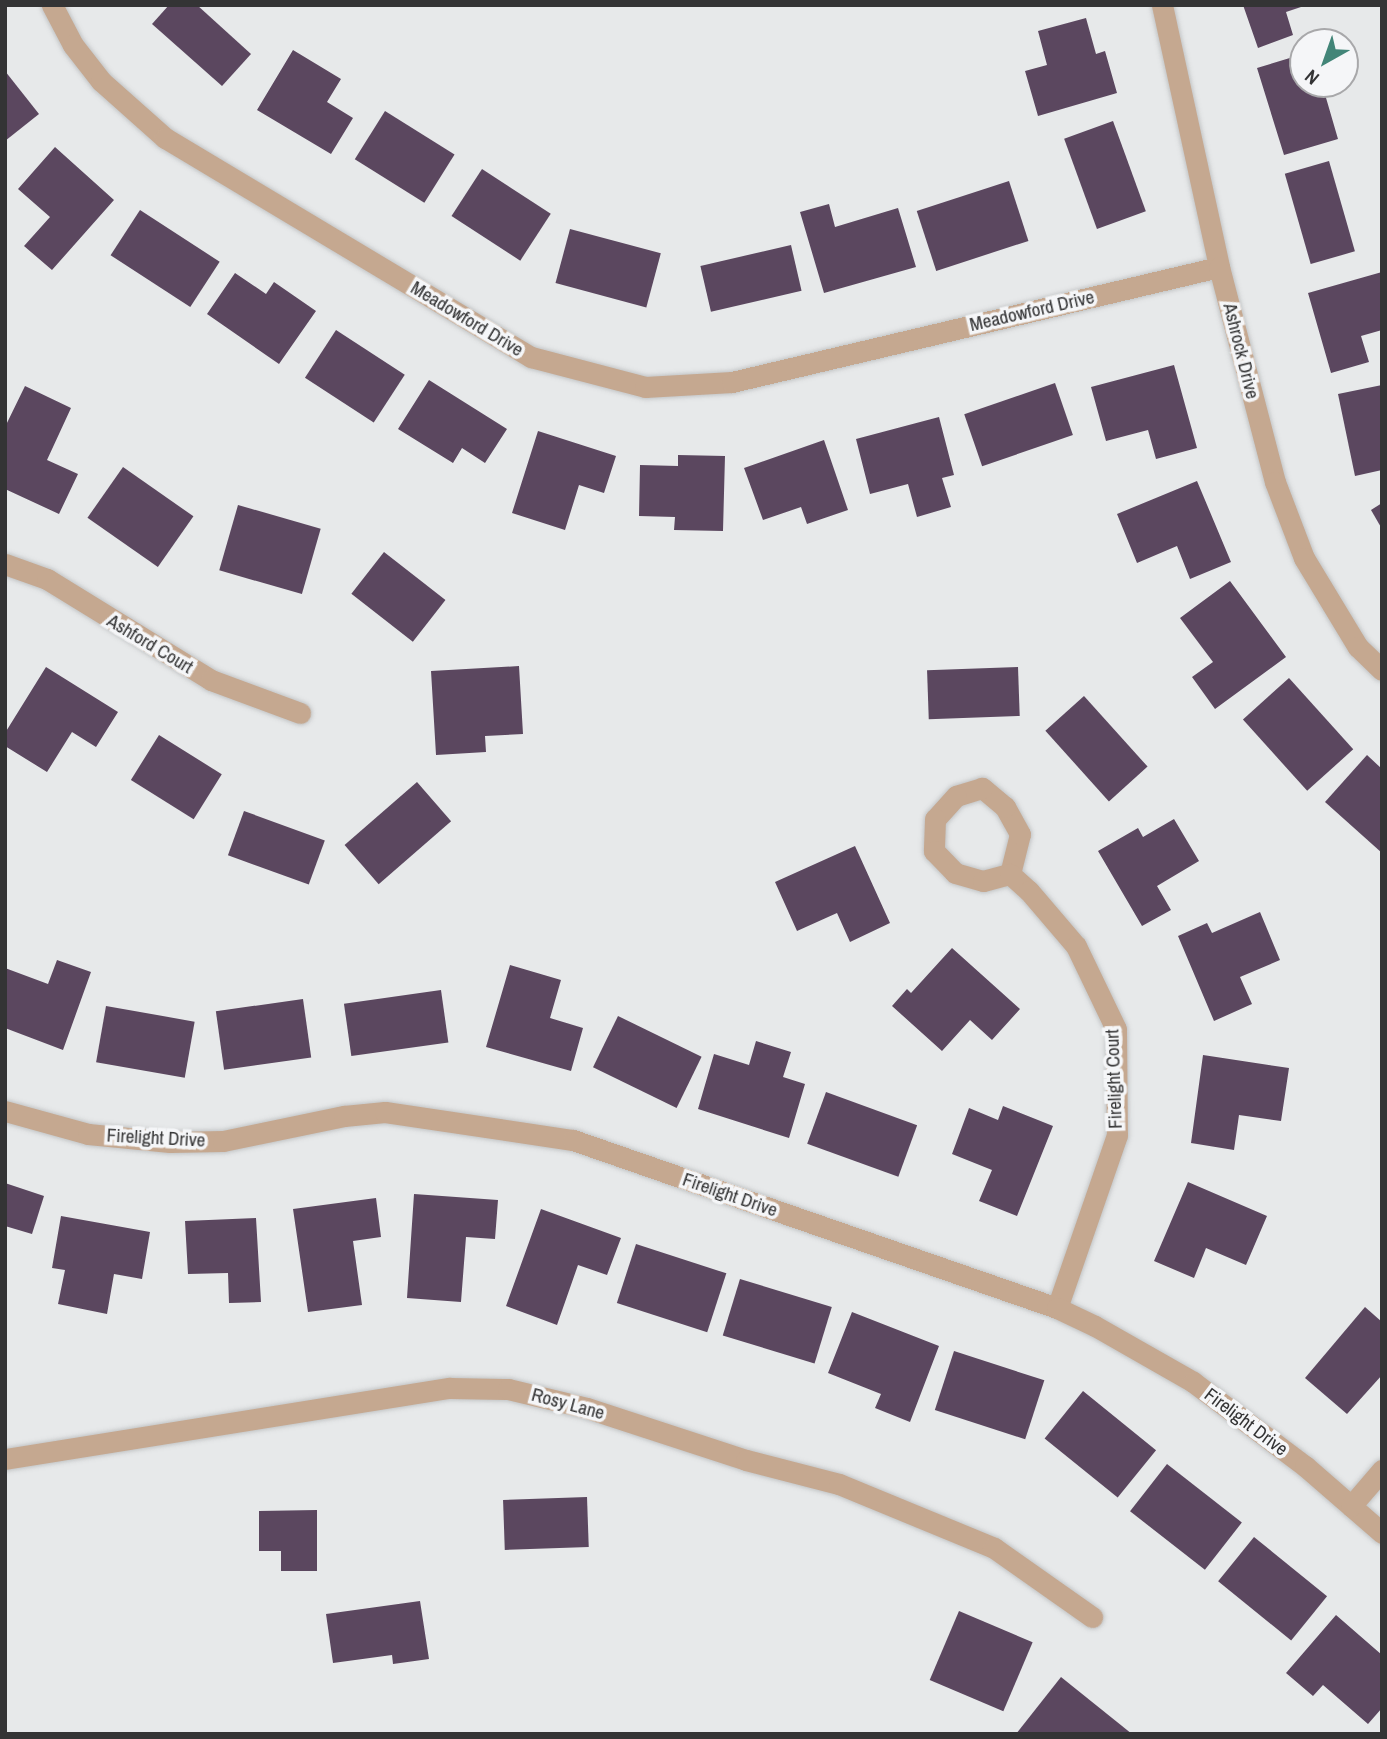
<!DOCTYPE html>
<style>
body{margin:0}
#map{position:relative;width:1387px;height:1739px;overflow:hidden;background:#e7e9ea;font-family:"Archivo Narrow",sans-serif}
div>[style]{position:absolute}
.building>*{inset:0;background:#5b475f;transform-origin:0 0}
.roads{filter:drop-shadow(0 0 2px #c3c5c6) drop-shadow(0 0 2px #c3c5c6)}
.street>*{height:21px;margin:-10.5px;padding:0 10.5px;transform-origin:10.5px;border-radius:10.5px;background:#c5a890}
span{translate:-50% -50%;white-space:nowrap;text-align:center;line-height:1.15;-webkit-text-stroke:7px #f5f6f8;paint-order:stroke}
.street-label{font-size:19px;color:#343435}
.frame{position:absolute;inset:0;border:7px solid #343435;pointer-events:none}
.north{position:absolute;left:1289px;top:28px;width:70px;height:70px;box-sizing:border-box;background:#f5f6f8;border:2px solid #a8a8aa;border-radius:50%;rotate:220deg;font-size:19px;font-weight:700;line-height:28px;text-align:center;color:#343435}
.north::after{content:'';display:block;margin:auto;width:24px;height:32px;background:#428578;clip-path:polygon(50% 0,100% 100%,50% 72%,0 100%)}
</style>
<div id="map">
<div class="building">
<div style="clip-path:polygon(169px 5px,197px 5px,251px 54px,222px 86px,152px 24px)"></div>
<div style="clip-path:polygon(1243px 5px,1304px 5px,1304px 6px,1286px 12px,1293px 35px,1258px 48px)"></div>
<div style="clip-path:polygon(1086px 18px,1096px 54px,1105px 51px,1117px 93px,1038px 116px,1025px 71px,1047px 65px,1038px 31px)"></div>
<div style="clip-path:polygon(293px 50px,341px 79px,327px 102px,353px 118px,331px 154px,257px 110px)"></div>
<div style="clip-path:polygon(1303px 54px,1303px 84px,1322px 84px,1338px 139px,1284px 155px,1257px 68px)"></div>
<div style="clip-path:polygon(5px 71px,39px 114px,5px 141px)"></div>
<div style="left:385px;top:111px;width:82px;height:57px;rotate:32deg"></div>
<div style="left:1113px;top:121px;width:96px;height:52px;rotate:70deg"></div>
<div style="clip-path:polygon(55px 147px,114px 200px,52px 270px,24px 246px,50px 217px,18px 189px)"></div>
<div style="left:1329px;top:161px;width:94px;height:46px;rotate:74deg"></div>
<div style="left:482px;top:169px;width:82px;height:56px;rotate:33deg"></div>
<div style="left:1009px;top:181px;width:63px;height:97px;rotate:72deg"></div>
<div style="clip-path:polygon(829px 204px,835px 227px,898px 208px,916px 267px,824px 293px,800px 212px)"></div>
<div style="left:140px;top:210px;width:95px;height:54px;rotate:33deg"></div>
<div style="left:570px;top:229px;width:94px;height:56px;rotate:15deg"></div>
<div style="left:791px;top:245px;width:47px;height:93px;rotate:77deg"></div>
<div style="clip-path:polygon(1382px 272px,1382px 330px,1361px 336px,1369px 362px,1331px 373px,1308px 293px)"></div>
<div style="clip-path:polygon(235px 273px,266px 294px,274px 282px,316px 311px,279px 364px,207px 314px)"></div>
<div style="left:336px;top:330px;width:82px;height:57px;rotate:33deg"></div>
<div style="clip-path:polygon(1174px 365px,1197px 448px,1156px 459px,1148px 430px,1106px 441px,1091px 387px)"></div>
<div style="clip-path:polygon(429px 380px,507px 429px,485px 463px,462px 448px,453px 463px,398px 429px)"></div>
<div style="left:1055px;top:383px;width:55px;height:96px;rotate:71deg"></div>
<div style="clip-path:polygon(1382px 385px,1382px 470px,1355px 476px,1338px 394px)"></div>
<div style="clip-path:polygon(25px 386px,71px 408px,47px 460px,78px 474px,59px 514px,5px 489px,5px 427px)"></div>
<div style="clip-path:polygon(939px 417px,954px 475px,942px 478px,951px 507px,917px 517px,908px 484px,870px 494px,856px 439px)"></div>
<div style="clip-path:polygon(538px 431px,616px 456px,604px 493px,579px 485px,565px 530px,512px 513px)"></div>
<div style="clip-path:polygon(824px 440px,848px 510px,807px 524px,801px 507px,763px 520px,744px 468px)"></div>
<div style="clip-path:polygon(678px 455px,725px 456px,723px 531px,674px 530px,675px 517px,639px 516px,640px 465px,678px 466px)"></div>
<div style="left:123px;top:467px;width:86px;height:62px;rotate:35deg"></div>
<div style="clip-path:polygon(1197px 481px,1231px 562px,1190px 579px,1177px 546px,1137px 563px,1117px 514px)"></div>
<div style="clip-path:polygon(1382px 503px,1382px 529px,1371px 510px)"></div>
<div style="left:238px;top:505px;width:86px;height:68px;rotate:16deg"></div>
<div style="left:384px;top:552px;width:78px;height:53px;rotate:38deg"></div>
<div style="clip-path:polygon(1230px 581px,1286px 657px,1215px 709px,1192px 677px,1213px 662px,1180px 618px)"></div>
<div style="clip-path:polygon(519px 666px,523px 734px,485px 736px,486px 752px,436px 755px,431px 671px)"></div>
<div style="clip-path:polygon(46px 667px,118px 712px,96px 747px,72px 732px,47px 772px,5px 746px,5px 733px)"></div>
<div style="left:1018px;top:667px;width:49px;height:91px;rotate:88deg"></div>
<div style="left:1289px;top:678px;width:96px;height:62px;rotate:48deg"></div>
<div style="left:1084px;top:696px;width:95px;height:52px;rotate:48deg"></div>
<div style="left:159px;top:735px;width:74px;height:53px;rotate:32deg"></div>
<div style="clip-path:polygon(1367px 755px,1382px 769px,1382px 853px,1325px 802px)"></div>
<div style="left:417px;top:782px;width:52px;height:96px;rotate:49deg"></div>
<div style="left:244px;top:811px;width:86px;height:47px;rotate:20deg"></div>
<div style="clip-path:polygon(1174px 819px,1199px 861px,1157px 886px,1171px 910px,1142px 926px,1098px 851px,1138px 828px,1143px 837px)"></div>
<div style="clip-path:polygon(855px 846px,890px 923px,850px 942px,837px 913px,797px 931px,775px 882px)"></div>
<div style="clip-path:polygon(1260px 912px,1280px 960px,1240px 977px,1252px 1004px,1214px 1021px,1178px 936px,1207px 923px,1212px 933px)"></div>
<div style="clip-path:polygon(952px 948px,1020px 1009px,992px 1040px,970px 1020px,942px 1051px,892px 1006px,907px 989px,911px 993px)"></div>
<div style="clip-path:polygon(57px 960px,91px 972px,63px 1050px,5px 1028px,5px 968px,48px 984px)"></div>
<div style="clip-path:polygon(510px 965px,561px 980px,550px 1018px,583px 1028px,571px 1071px,486px 1047px)"></div>
<div style="left:441px;top:990px;width:53px;height:98px;rotate:82deg"></div>
<div style="left:303px;top:999px;width:59px;height:88px;rotate:82deg"></div>
<div style="left:106px;top:1006px;width:90px;height:57px;rotate:10deg"></div>
<div style="left:618px;top:1016px;width:93px;height:57px;rotate:26deg"></div>
<div style="clip-path:polygon(756px 1041px,791px 1052px,783px 1077px,805px 1084px,789px 1138px,698px 1109px,714px 1054px,749px 1065px)"></div>
<div style="clip-path:polygon(1203px 1055px,1289px 1068px,1281px 1121px,1239px 1115px,1234px 1150px,1191px 1143px)"></div>
<div style="left:826px;top:1092px;width:97px;height:55px;rotate:20deg"></div>
<div style="clip-path:polygon(1003px 1106px,1053px 1126px,1017px 1216px,979px 1201px,992px 1170px,952px 1154px,969px 1108px,998px 1120px)"></div>
<div style="clip-path:polygon(1188px 1182px,1267px 1216px,1246px 1265px,1206px 1248px,1194px 1278px,1154px 1261px)"></div>
<div style="clip-path:polygon(5px 1183px,44px 1196px,32px 1234px,5px 1226px)"></div>
<div style="clip-path:polygon(414px 1194px,498px 1200px,495px 1239px,466px 1237px,461px 1302px,407px 1298px)"></div>
<div style="clip-path:polygon(376px 1198px,381px 1237px,353px 1241px,362px 1305px,308px 1312px,293px 1209px)"></div>
<div style="clip-path:polygon(541px 1209px,621px 1238px,607px 1275px,578px 1265px,557px 1325px,506px 1306px)"></div>
<div style="clip-path:polygon(61px 1216px,150px 1232px,142px 1279px,114px 1274px,107px 1314px,58px 1304px,65px 1270px,52px 1268px)"></div>
<div style="clip-path:polygon(256px 1218px,261px 1302px,229px 1303px,228px 1273px,188px 1274px,185px 1221px)"></div>
<div style="left:636px;top:1244px;width:95px;height:62px;rotate:18deg"></div>
<div style="left:740px;top:1279px;width:96px;height:59px;rotate:17deg"></div>
<div style="clip-path:polygon(1365px 1307px,1382px 1322px,1382px 1375px,1347px 1414px,1305px 1378px)"></div>
<div style="clip-path:polygon(852px 1312px,939px 1346px,910px 1422px,875px 1408px,881px 1394px,828px 1373px)"></div>
<div style="left:954px;top:1351px;width:95px;height:62px;rotate:18deg"></div>
<div style="left:1083px;top:1391px;width:94px;height:61px;rotate:39deg"></div>
<div style="left:1167px;top:1464px;width:95px;height:60px;rotate:38deg"></div>
<div style="left:587px;top:1497px;width:50px;height:84px;rotate:88deg"></div>
<div style="clip-path:polygon(317px 1510px,317px 1571px,281px 1571px,281px 1551px,259px 1551px,259px 1511px)"></div>
<div style="left:1254px;top:1537px;width:94px;height:57px;rotate:39deg"></div>
<div style="clip-path:polygon(420px 1601px,429px 1659px,393px 1664px,392px 1655px,333px 1663px,326px 1614px)"></div>
<div style="left:959px;top:1611px;width:80px;height:75px;rotate:23deg"></div>
<div style="clip-path:polygon(1336px 1615px,1382px 1655px,1382px 1708px,1368px 1724px,1323px 1685px,1313px 1696px,1286px 1673px)"></div>
<div style="clip-path:polygon(1061px 1677px,1132px 1734px,1016px 1734px)"></div>
</div>
<div class="roads">
<div class="street">
<div style="left:52px;top:5px;width:45px;rotate:62.3deg"></div>
<div style="left:73px;top:45px;width:46px;rotate:52.1deg"></div>
<div style="left:101px;top:81px;width:86px;rotate:41.7deg"></div>
<div style="left:165px;top:138px;width:427px;rotate:30.9deg"></div>
<div style="left:531px;top:357px;width:118px;rotate:14.7deg"></div>
<div style="left:645px;top:387px;width:87px;rotate:-3.3deg"></div>
<div style="left:732px;top:382px;width:500px;rotate:-13.29deg"></div>
<div style="left:1162px;top:5px;width:268px;rotate:77.7deg"></div>
<div style="left:1219px;top:267px;width:222px;rotate:75.4deg"></div>
<div style="left:1275px;top:482px;width:81px;rotate:69.1deg"></div>
<div style="left:1304px;top:558px;width:104px;rotate:58.8deg"></div>
<div style="left:1358px;top:647px;width:33px;rotate:44deg"></div>
<div style="left:5px;top:564px;width:45px;rotate:19.7deg"></div>
<div style="left:47px;top:579px;width:193px;rotate:31.6deg"></div>
<div style="left:211px;top:680px;width:95px;rotate:20.3deg"></div>
<div style="left:1010px;top:874px;width:41px;rotate:-76deg"></div>
<div style="left:1020px;top:834px;width:31px;rotate:-119deg"></div>
<div style="left:1005px;top:807px;width:30px;rotate:-140deg"></div>
<div style="left:982px;top:788px;width:27px;rotate:163deg"></div>
<div style="left:956px;top:796px;width:31px;rotate:132deg"></div>
<div style="left:935px;top:819px;width:32px;rotate:92deg"></div>
<div style="left:934px;top:851px;width:30px;rotate:46deg"></div>
<div style="left:955px;top:873px;width:29px;rotate:16deg"></div>
<div style="left:983px;top:881px;width:28px;rotate:-15deg"></div>
<div style="left:1010px;top:874px;width:25px;rotate:42deg"></div>
<div style="left:1029px;top:891px;width:72px;rotate:49.5deg"></div>
<div style="left:1076px;top:946px;width:92px;rotate:64.3deg"></div>
<div style="left:1116px;top:1029px;width:106px;rotate:89.5deg"></div>
<div style="left:1117px;top:1135px;width:183px;rotate:109.1deg"></div>
<div style="left:5px;top:1111px;width:86px;rotate:15.5deg"></div>
<div style="left:88px;top:1134px;width:82px;rotate:5.6deg"></div>
<div style="left:170px;top:1142px;width:53px;rotate:-1.1deg"></div>
<div style="left:223px;top:1141px;width:124px;rotate:-11.7deg"></div>
<div style="left:344px;top:1116px;width:41px;rotate:-5.6deg"></div>
<div style="left:385px;top:1112px;width:190px;rotate:8.5deg"></div>
<div style="left:573px;top:1140px;width:512px;rotate:19.14deg"></div>
<div style="left:1057px;top:1308px;width:42px;rotate:25.3deg"></div>
<div style="left:1095px;top:1326px;width:113px;rotate:29.7deg"></div>
<div style="left:1193px;top:1382px;width:140px;rotate:36.9deg"></div>
<div style="left:1305px;top:1466px;width:102px;rotate:41deg"></div>
<div style="left:5px;top:1459px;width:451px;rotate:-9.1deg"></div>
<div style="left:450px;top:1388px;width:58px;rotate:1deg"></div>
<div style="left:508px;top:1389px;width:81px;rotate:13.5deg"></div>
<div style="left:587px;top:1408px;width:167px;rotate:18.1deg"></div>
<div style="left:746px;top:1460px;width:96px;rotate:14.5deg"></div>
<div style="left:839px;top:1484px;width:168px;rotate:22.4deg"></div>
<div style="left:994px;top:1548px;width:120px;rotate:35.1deg"></div>
<div style="left:1351px;top:1506px;width:48px;rotate:-49.3deg"></div>
</div>
</div>
<div class="street-label">
<span style="left:1032px;top:311px;rotate:-13deg">Meadowford Drive</span>
<span style="left:467px;top:319px;rotate:31deg">Meadowford Drive</span>
<span style="left:1241px;top:351px;rotate:76deg">Ashrock Drive</span>
<span style="left:150px;top:644px;rotate:31deg">Ashford Court</span>
<span style="left:1114px;top:1079px;rotate:-92deg">Firelight Court</span>
<span style="left:156px;top:1138px;rotate:3deg">Firelight Drive</span>
<span style="left:730px;top:1195px;rotate:19deg">Firelight Drive</span>
<span style="left:568px;top:1404px;rotate:15deg">Rosy Lane</span>
<span style="left:1246px;top:1422px;rotate:37deg">Firelight Drive</span>
</div>
<div class="frame"></div>
<div class="north">N</div>
</div>
